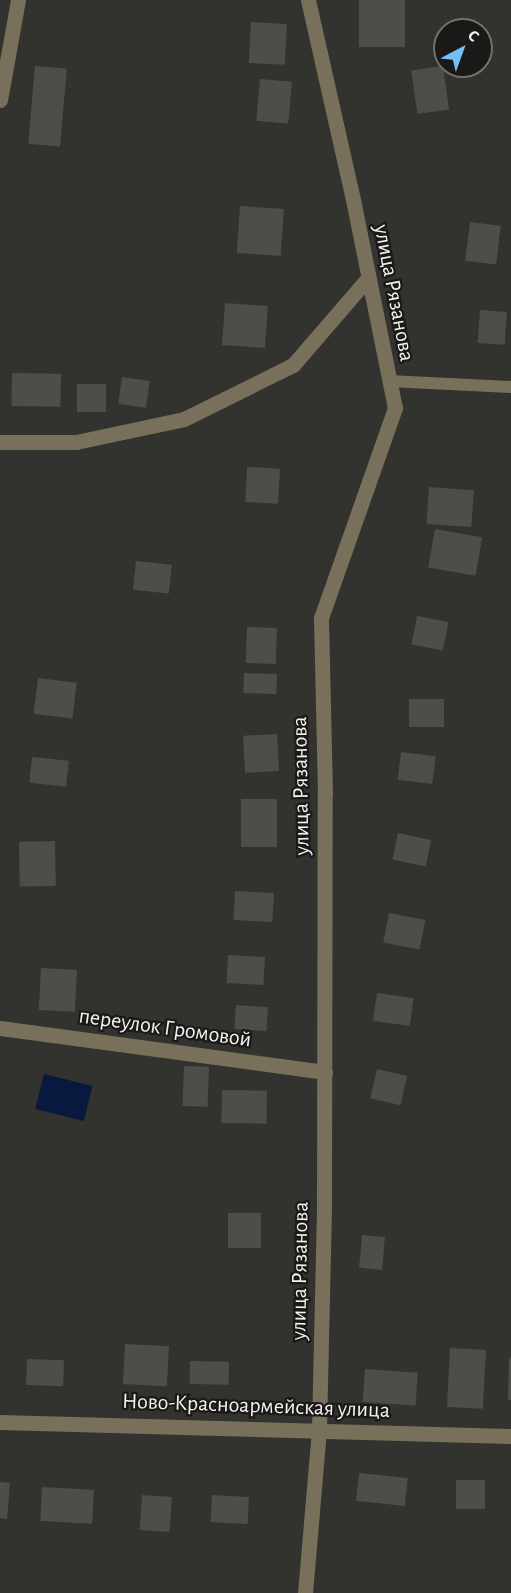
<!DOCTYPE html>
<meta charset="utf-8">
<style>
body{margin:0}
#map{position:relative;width:511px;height:1593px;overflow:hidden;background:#32322e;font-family:"Alegreya Sans",sans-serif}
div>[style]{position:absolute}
.water>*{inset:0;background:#09193e;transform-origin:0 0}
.building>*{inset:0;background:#4e4d49;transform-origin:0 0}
.lane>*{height:12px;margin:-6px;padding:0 6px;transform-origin:6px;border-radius:6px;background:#78705a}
.street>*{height:15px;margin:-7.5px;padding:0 7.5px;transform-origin:7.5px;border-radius:7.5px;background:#78705a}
span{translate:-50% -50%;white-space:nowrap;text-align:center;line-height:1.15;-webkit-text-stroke:4.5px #1a1918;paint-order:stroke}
.street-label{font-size:22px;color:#f3f2f0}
.north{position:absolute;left:433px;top:18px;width:60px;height:60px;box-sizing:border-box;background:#1a1918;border:2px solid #71706e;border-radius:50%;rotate:41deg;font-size:16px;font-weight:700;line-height:24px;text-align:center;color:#f3f2f0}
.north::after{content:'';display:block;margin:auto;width:21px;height:27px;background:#74c0f6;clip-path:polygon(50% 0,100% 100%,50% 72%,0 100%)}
</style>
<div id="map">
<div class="water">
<div style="left:44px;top:1074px;width:50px;height:36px;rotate:14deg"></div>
</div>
<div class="building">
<div style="left:359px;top:0;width:46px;height:47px"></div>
<div style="left:251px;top:22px;width:36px;height:41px;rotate:3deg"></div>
<div style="left:35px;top:66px;width:32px;height:78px;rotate:5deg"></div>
<div style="left:443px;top:66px;width:44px;height:32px;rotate:82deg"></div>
<div style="left:260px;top:79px;width:32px;height:42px;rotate:5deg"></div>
<div style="left:240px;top:206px;width:44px;height:47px;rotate:4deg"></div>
<div style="left:470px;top:222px;width:31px;height:39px;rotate:7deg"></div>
<div style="left:225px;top:303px;width:43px;height:42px;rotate:4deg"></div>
<div style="left:480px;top:310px;width:27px;height:33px;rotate:4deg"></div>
<div style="left:12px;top:373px;width:49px;height:33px;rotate:1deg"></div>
<div style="left:122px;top:377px;width:28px;height:27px;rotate:8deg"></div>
<div style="left:77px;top:384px;width:29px;height:28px"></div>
<div style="left:247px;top:467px;width:33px;height:35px;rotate:3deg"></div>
<div style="left:429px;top:487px;width:45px;height:37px;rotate:4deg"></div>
<div style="left:435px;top:529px;width:48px;height:39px;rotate:10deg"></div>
<div style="left:136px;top:561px;width:36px;height:29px;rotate:6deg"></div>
<div style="left:417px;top:616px;width:32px;height:29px;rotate:11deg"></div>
<div style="left:247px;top:627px;width:30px;height:36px;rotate:2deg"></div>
<div style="left:244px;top:673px;width:33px;height:20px;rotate:2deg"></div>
<div style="left:38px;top:678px;width:39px;height:36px;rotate:7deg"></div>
<div style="left:409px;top:699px;width:35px;height:28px"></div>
<div style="left:277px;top:734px;width:37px;height:34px;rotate:87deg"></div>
<div style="left:401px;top:752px;width:35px;height:28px;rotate:7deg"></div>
<div style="left:32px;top:757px;width:37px;height:26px;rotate:6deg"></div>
<div style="left:241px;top:799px;width:36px;height:48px"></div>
<div style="left:398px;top:833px;width:34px;height:27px;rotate:12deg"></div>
<div style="left:55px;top:841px;width:45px;height:36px;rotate:89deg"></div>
<div style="left:235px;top:891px;width:39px;height:29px;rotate:3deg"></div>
<div style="left:389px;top:913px;width:37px;height:30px;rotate:11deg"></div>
<div style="left:228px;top:955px;width:37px;height:28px;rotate:3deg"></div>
<div style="left:41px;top:968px;width:36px;height:42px;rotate:3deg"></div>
<div style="left:377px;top:993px;width:37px;height:28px;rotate:8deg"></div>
<div style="left:236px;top:1005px;width:32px;height:24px;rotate:4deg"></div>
<div style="left:184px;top:1066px;width:25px;height:40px;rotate:2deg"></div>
<div style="left:377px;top:1069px;width:31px;height:30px;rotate:13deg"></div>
<div style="left:222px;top:1090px;width:45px;height:33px;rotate:1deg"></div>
<div style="left:228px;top:1213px;width:33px;height:35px"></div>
<div style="left:362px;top:1235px;width:23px;height:33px;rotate:5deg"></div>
<div style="left:125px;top:1344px;width:44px;height:40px;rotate:3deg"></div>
<div style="left:450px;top:1348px;width:36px;height:59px;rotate:3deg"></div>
<div style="clip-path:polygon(509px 1357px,511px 1358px,511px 1400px,508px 1400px)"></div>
<div style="left:27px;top:1359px;width:37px;height:26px;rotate:2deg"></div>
<div style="left:190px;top:1361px;width:39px;height:23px;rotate:1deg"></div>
<div style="left:365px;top:1369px;width:53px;height:33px;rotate:4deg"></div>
<div style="left:359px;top:1473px;width:49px;height:28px;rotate:6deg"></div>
<div style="left:456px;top:1480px;width:29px;height:29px"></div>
<div style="clip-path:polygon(0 1482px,10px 1483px,7px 1519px,0 1518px)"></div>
<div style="left:42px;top:1487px;width:52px;height:34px;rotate:3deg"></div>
<div style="left:142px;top:1495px;width:30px;height:35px;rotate:4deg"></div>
<div style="left:212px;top:1495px;width:37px;height:27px;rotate:3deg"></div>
</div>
<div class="lane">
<div style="left:389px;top:381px;width:122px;rotate:2.8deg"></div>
</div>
<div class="street">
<div style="left:0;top:100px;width:102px;rotate:-79.8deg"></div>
<div style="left:0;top:442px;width:76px"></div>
<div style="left:76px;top:442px;width:110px;rotate:-12deg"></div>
<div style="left:184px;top:419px;width:122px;rotate:-26.4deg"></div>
<div style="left:293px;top:365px;width:116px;rotate:-49.2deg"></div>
<div style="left:0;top:1028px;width:328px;rotate:7.7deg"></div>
<div style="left:0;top:1422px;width:511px;rotate:1.57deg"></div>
<div style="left:305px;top:1593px;width:165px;rotate:-85.1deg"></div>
<div style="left:319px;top:1429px;width:227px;rotate:-88.7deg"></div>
<div style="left:324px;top:1202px;width:408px;rotate:-89.9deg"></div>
<div style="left:325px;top:794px;width:176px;rotate:-91.3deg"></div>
<div style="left:321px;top:618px;width:223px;rotate:-70.6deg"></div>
<div style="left:395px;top:408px;width:208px;rotate:-101.4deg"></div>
<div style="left:354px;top:204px;width:209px;rotate:-102.7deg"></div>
</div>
<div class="street-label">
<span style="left:394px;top:293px;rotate:79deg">улица Рязанова</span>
<span style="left:301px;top:786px;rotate:-91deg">улица Рязанова</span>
<span style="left:165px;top:1028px;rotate:8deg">переулок Громовой</span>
<span style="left:300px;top:1271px;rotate:-89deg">улица Рязанова</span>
<span style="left:256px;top:1406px;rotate:2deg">Ново-Красноармейская улица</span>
</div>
<div class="north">С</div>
</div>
